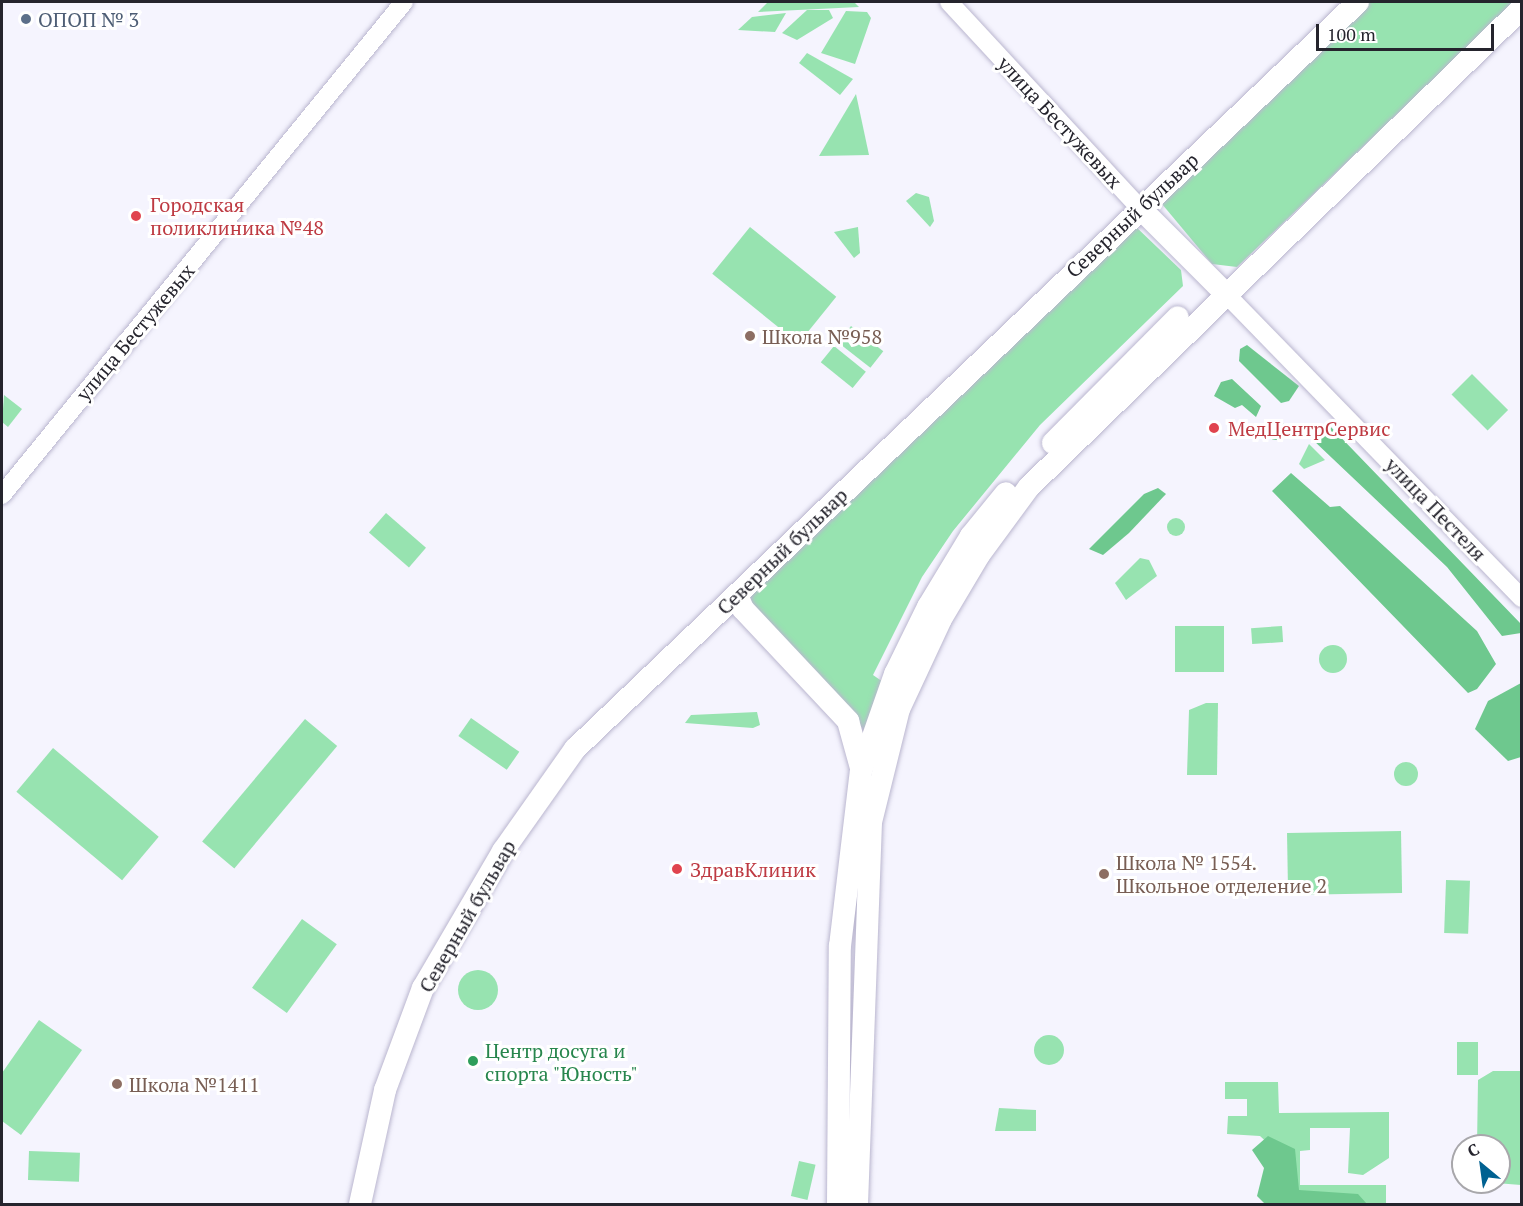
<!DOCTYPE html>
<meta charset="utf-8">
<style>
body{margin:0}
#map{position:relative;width:1523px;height:1206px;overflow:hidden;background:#f5f4fe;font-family:"PT Serif",serif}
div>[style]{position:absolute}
.green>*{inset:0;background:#97e3b0;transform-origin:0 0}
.round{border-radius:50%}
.forest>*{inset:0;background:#6ec88e}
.roads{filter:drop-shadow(0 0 2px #bab6cf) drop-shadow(0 0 2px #bab6cf)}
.minor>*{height:18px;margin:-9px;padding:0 9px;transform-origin:9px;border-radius:9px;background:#fff}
.major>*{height:22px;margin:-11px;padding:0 11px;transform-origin:11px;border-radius:11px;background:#fff}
.dots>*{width:16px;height:16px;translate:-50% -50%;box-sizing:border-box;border:3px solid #fff;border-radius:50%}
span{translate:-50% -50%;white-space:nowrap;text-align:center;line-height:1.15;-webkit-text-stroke:6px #fff;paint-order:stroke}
.service-label{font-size:20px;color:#4e5e75}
.left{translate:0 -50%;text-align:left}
.street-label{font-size:20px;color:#25242d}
.health-label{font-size:20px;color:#be3a42}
.education-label{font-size:20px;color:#785e54}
.leisure-label{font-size:20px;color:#27864d}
.frame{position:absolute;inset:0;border:3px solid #25242d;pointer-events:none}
.north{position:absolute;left:1451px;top:1134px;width:60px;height:60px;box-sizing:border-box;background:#fff;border:2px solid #a8a7ab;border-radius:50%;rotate:331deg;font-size:16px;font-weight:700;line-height:24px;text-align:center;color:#25242d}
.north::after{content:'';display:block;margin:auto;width:21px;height:27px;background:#006191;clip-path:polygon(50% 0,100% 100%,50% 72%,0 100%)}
.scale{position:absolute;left:1316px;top:24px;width:178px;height:27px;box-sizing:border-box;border:3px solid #25242d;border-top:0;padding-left:8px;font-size:18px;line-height:21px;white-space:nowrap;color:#25242d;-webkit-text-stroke:4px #fff;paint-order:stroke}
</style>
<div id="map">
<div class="green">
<div style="clip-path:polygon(768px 2px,854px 2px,859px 7px,758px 12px)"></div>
<div style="clip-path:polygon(1368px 2px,1514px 2px,1237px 267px,1212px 264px,1162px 204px)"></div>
<div style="clip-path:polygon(807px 10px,829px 10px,833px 18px,797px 40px,782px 33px)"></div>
<div style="clip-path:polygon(846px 11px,867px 12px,871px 18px,855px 64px,821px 53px)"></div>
<div style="clip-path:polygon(786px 13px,775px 32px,738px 30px,752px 17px)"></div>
<div style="clip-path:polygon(807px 53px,853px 79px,840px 95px,799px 63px)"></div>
<div style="clip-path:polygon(856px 94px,869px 155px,819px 156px)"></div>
<div style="clip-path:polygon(916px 193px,929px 197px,934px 221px,930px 227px,906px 201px)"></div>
<div style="clip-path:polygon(1134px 225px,1181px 270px,1183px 286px,1040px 425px,953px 531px,922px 577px,873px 675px,886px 684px,867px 733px,753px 612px,750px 592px)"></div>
<div style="left:750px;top:227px;width:111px;height:60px;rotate:39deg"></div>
<div style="clip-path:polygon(858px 227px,860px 253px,854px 258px,834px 232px)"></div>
<div style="left:851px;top:326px;width:41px;height:21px;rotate:38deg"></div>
<div style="left:834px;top:346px;width:41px;height:21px;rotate:39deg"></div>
<div style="left:1472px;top:374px;width:51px;height:29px;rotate:45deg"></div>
<div style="clip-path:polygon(4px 395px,22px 409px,8px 427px,2px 422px)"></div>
<div style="clip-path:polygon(1309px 444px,1325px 460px,1304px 469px,1299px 464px)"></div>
<div style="left:386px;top:513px;width:53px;height:26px;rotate:41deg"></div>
<div class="round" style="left:1167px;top:518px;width:18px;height:18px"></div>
<div style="clip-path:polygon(1140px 558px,1149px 560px,1157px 576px,1126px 600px,1115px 583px)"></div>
<div style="left:1224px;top:626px;width:46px;height:49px;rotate:90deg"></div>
<div style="left:1282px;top:626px;width:16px;height:31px;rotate:86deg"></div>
<div class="round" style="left:1319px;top:645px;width:28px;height:28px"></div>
<div style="clip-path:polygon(1206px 703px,1218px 703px,1217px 775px,1187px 775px,1189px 710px)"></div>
<div style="clip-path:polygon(757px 712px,760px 725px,753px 728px,685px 723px,691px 715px)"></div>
<div style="left:471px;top:718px;width:59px;height:22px;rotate:35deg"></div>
<div style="left:305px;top:719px;width:42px;height:160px;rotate:40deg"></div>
<div style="left:53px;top:748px;width:138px;height:57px;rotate:40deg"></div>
<div class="round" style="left:1394px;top:762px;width:24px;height:24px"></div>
<div style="left:1401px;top:831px;width:62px;height:114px;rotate:89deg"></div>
<div style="left:1446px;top:880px;width:24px;height:53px;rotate:2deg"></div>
<div style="left:302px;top:919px;width:43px;height:85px;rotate:36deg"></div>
<div class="round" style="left:458px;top:970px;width:40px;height:40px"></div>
<div style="clip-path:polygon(39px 1020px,82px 1050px,21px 1135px,2px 1121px,2px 1073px)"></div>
<div class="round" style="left:1034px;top:1035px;width:30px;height:30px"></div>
<div style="left:1457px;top:1042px;width:21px;height:33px"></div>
<div style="clip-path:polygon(1493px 1071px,1521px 1071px,1521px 1185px,1483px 1182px,1499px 1182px,1499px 1146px,1477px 1146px,1478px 1080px)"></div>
<div style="clip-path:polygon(1225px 1082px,1278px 1082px,1279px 1113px,1389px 1112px,1389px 1158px,1363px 1175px,1348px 1173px,1350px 1128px,1310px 1128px,1310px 1150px,1300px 1151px,1300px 1185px,1386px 1185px,1386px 1204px,1274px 1204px,1272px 1147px,1260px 1136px,1227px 1134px,1228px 1116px,1247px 1116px,1247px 1099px,1225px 1099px)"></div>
<div style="clip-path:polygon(999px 1108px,1036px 1110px,1036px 1131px,995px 1131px)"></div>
<div style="left:29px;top:1151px;width:51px;height:29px;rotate:2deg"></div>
<div style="left:799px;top:1161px;width:17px;height:36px;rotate:13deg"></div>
</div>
<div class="forest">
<div style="clip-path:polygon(1247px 345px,1299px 386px,1289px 401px,1281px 403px,1239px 361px,1240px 349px)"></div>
<div style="clip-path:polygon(1232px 379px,1261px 406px,1256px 417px,1242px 405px,1235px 408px,1214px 396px,1221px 382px)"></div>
<div class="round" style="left:1266px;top:420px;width:20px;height:20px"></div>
<div style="clip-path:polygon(1327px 423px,1521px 624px,1521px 633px,1502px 636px,1447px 567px,1313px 440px)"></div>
<div style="clip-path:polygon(1291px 473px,1330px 507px,1340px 506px,1477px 631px,1496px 664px,1477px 689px,1468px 693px,1272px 491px)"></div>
<div style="clip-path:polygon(1158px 488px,1166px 494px,1129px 533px,1103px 555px,1089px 549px,1144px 494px)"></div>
<div style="clip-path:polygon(1521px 683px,1521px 757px,1508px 761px,1475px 729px,1488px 701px)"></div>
<div style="clip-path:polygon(1268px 1136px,1295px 1149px,1299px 1190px,1358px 1194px,1367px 1204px,1265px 1204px,1257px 1196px,1264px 1168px,1252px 1150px)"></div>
</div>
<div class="roads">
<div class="minor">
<div style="left:949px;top:2px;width:281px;rotate:47.2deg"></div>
<div style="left:1224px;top:292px;width:427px;rotate:45.8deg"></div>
<div style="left:2px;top:495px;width:636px;rotate:-50.81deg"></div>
</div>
<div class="major">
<div style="left:1140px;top:208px;width:119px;rotate:45deg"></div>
<div style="left:1053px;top:443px;width:177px;rotate:-45.2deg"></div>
<div style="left:737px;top:595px;width:15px;rotate:67deg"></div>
<div style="left:743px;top:609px;width:154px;rotate:46.8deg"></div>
<div style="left:848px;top:721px;width:49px;rotate:74.5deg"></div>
<div style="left:360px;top:1204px;width:117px;rotate:-77.6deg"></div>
<div style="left:385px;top:1090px;width:109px;rotate:-69.6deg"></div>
<div style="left:423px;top:988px;width:159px;rotate:-59.7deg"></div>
<div style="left:503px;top:851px;width:125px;rotate:-54.8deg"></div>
<div style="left:575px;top:749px;width:1082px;rotate:-43.65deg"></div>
<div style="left:838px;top:1204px;width:258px;rotate:-89.6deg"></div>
<div style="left:840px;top:946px;width:176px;rotate:-83.2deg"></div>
<div style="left:861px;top:771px;width:103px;rotate:-70.7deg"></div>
<div style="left:895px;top:674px;width:75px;rotate:-63.8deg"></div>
<div style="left:928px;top:607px;width:83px;rotate:-58.8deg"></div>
<div style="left:971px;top:536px;width:55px;rotate:-50.9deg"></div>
<div style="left:857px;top:1204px;width:382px;rotate:-87.9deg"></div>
<div style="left:871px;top:822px;width:116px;rotate:-76.1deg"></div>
<div style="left:899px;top:709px;width:99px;rotate:-65deg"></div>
<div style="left:941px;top:619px;width:74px;rotate:-59.3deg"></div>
<div style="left:979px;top:555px;width:84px;rotate:-53.7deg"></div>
<div style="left:1029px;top:487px;width:687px;rotate:-44.17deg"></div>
</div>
</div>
<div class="dots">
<div style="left:26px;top:19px;background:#5c6f8a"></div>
<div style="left:136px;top:216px;background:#e0444e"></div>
<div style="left:750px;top:336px;background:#8d6e63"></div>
<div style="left:1214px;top:428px;background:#e0444e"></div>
<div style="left:677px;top:869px;background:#e0444e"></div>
<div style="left:1104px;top:874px;background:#8d6e63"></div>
<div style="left:473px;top:1061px;background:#2e9e5b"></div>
<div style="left:117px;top:1084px;background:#8d6e63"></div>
</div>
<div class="service-label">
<span class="left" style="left:38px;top:19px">ОПОП № 3</span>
</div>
<div class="street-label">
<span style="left:1060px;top:122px;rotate:47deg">улица Бестужевых</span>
<span style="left:1132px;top:215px;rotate:-43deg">Северный бульвар</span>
<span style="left:135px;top:332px;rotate:-50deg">улица Бестужевых</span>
<span style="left:1436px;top:509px;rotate:46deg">улица Пестеля</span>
<span style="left:782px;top:551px;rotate:-44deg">Северный бульвар</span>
<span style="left:467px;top:916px;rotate:-60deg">Северный бульвар</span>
</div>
<div class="health-label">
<span class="left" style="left:150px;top:216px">Городская<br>поликлиника №48</span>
<span class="left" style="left:1228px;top:428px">МедЦентрСервис</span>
<span class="left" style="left:690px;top:869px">ЗдравКлиник</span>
</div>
<div class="education-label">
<span class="left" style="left:762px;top:336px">Школа №958</span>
<span class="left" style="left:1116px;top:874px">Школа № 1554.<br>Школьное отделение 2</span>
<span class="left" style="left:129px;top:1084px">Школа №1411</span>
</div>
<div class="leisure-label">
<span class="left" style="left:485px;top:1062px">Центр досуга и<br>спорта "Юность"</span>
</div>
<div class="frame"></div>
<div class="north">С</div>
<div class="scale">100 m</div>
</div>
